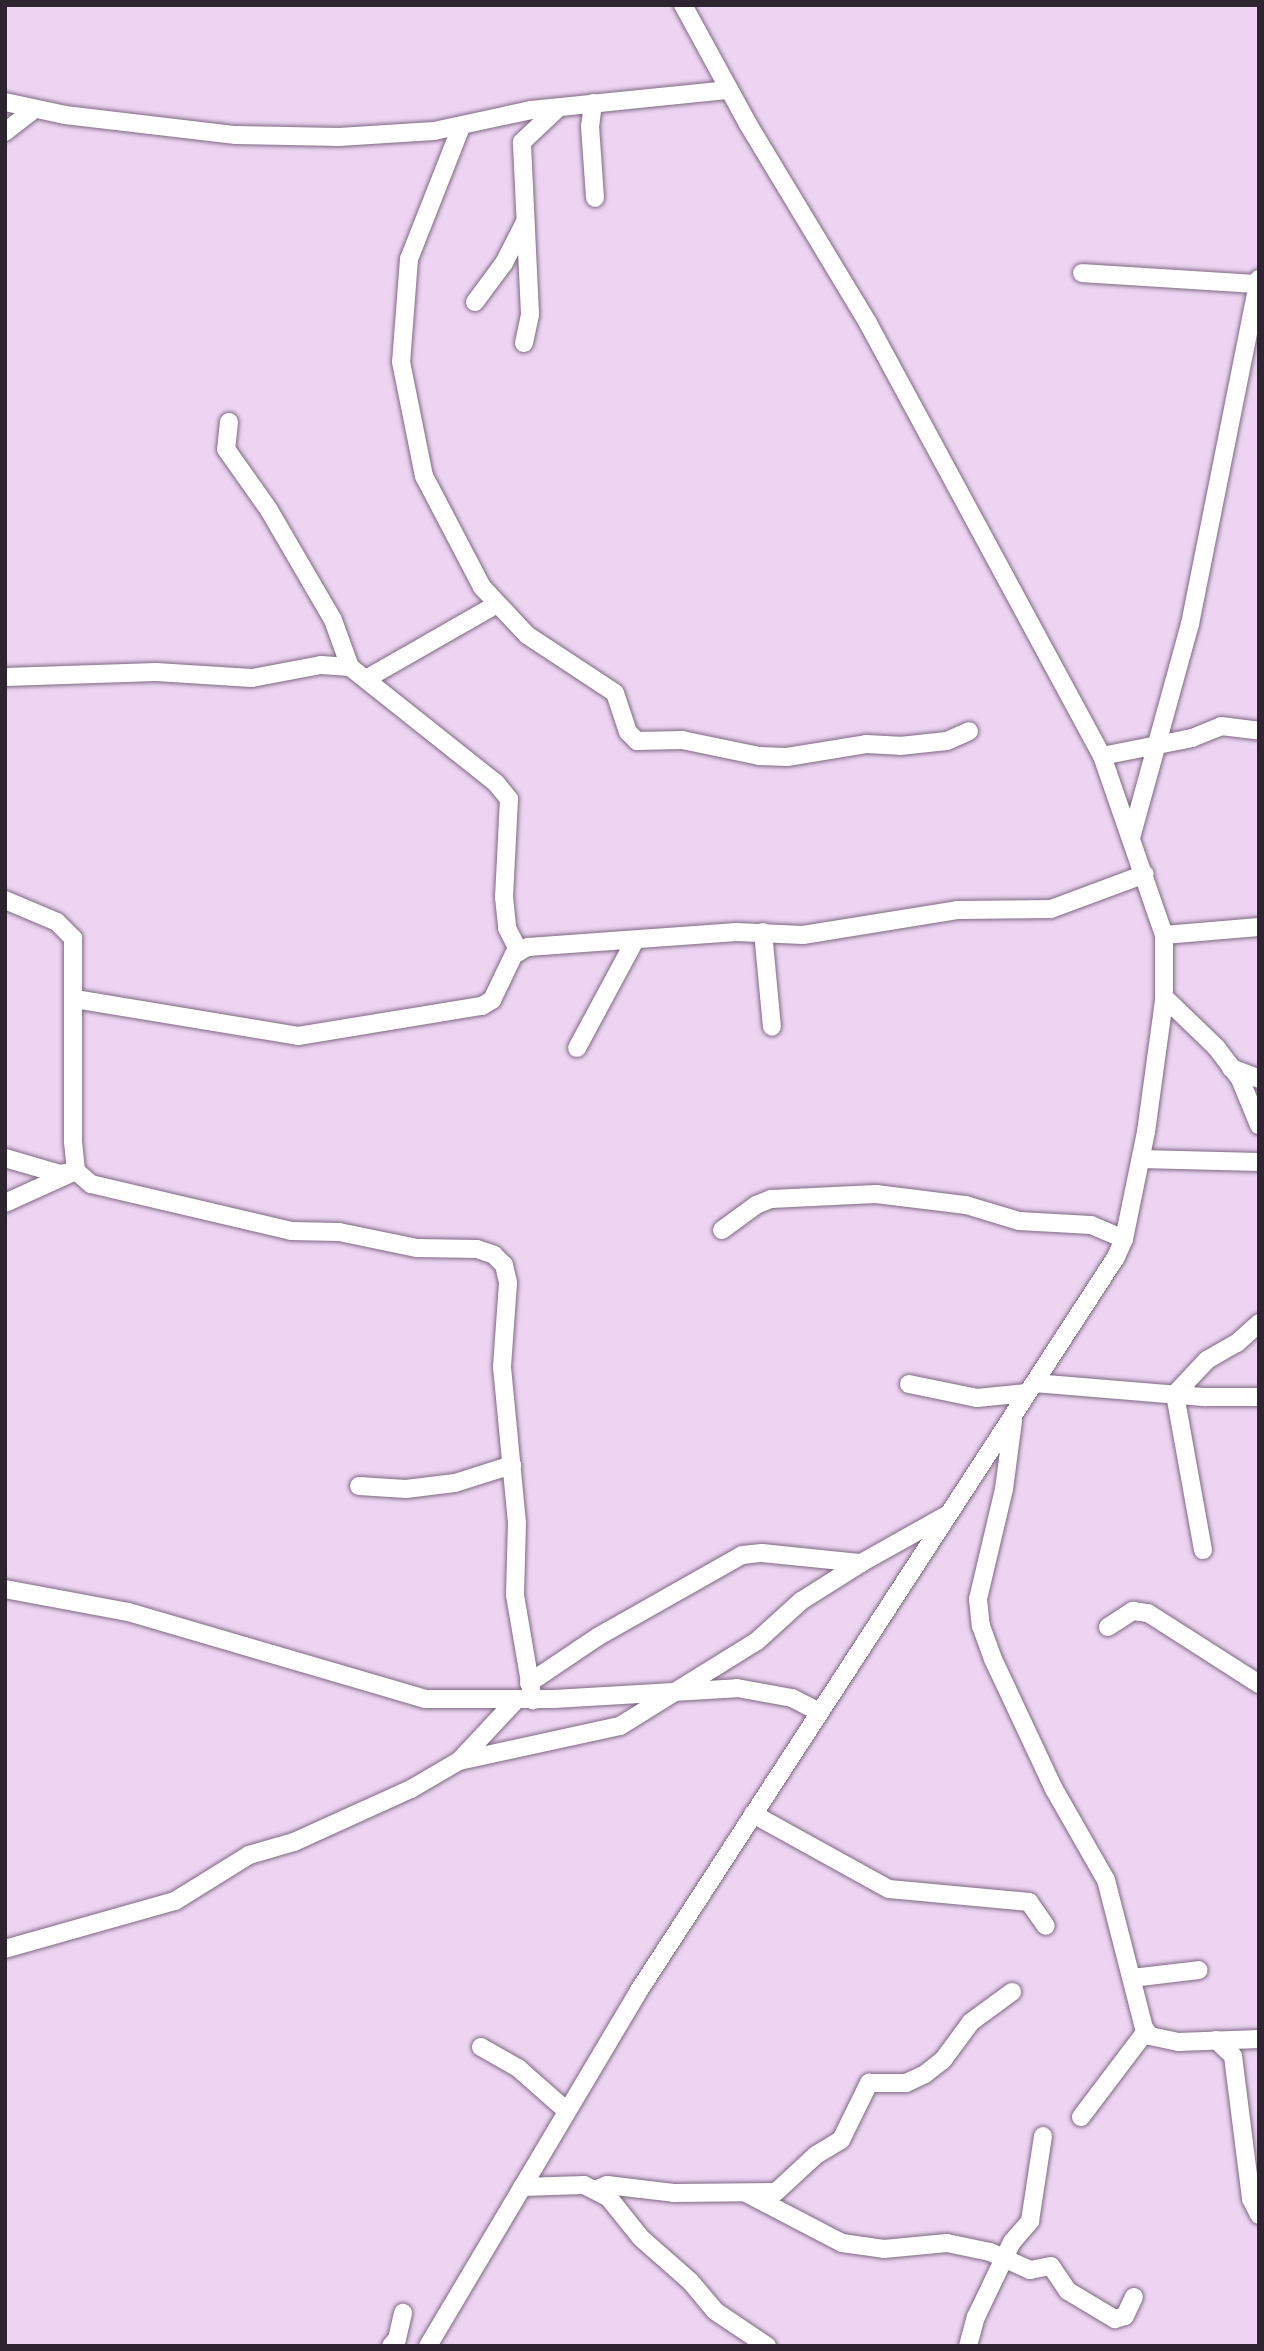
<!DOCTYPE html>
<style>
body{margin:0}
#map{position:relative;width:1264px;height:2351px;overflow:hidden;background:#edd5f2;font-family:Arial,sans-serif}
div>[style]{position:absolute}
.roads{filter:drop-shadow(0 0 2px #7e6882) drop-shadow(0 0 2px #7e6882)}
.minor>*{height:18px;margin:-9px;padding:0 9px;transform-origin:9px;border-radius:9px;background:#fff}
span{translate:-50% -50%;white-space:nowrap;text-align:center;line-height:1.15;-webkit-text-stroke:7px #f8e4fc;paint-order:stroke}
.frame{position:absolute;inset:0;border:7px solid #2d242f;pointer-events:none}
</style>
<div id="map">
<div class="roads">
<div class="minor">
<div style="left:5px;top:102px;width:61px;rotate:12.2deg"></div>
<div style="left:65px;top:115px;width:172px;rotate:6.7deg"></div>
<div style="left:236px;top:135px;width:103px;rotate:1.1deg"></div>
<div style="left:339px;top:137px;width:95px;rotate:-3.6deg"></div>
<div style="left:434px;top:131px;width:99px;rotate:-12.2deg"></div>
<div style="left:531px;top:110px;width:199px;rotate:-5.8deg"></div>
<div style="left:593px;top:103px;width:23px;rotate:97deg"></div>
<div style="left:590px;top:126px;width:72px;rotate:86deg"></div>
<div style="left:461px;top:127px;width:142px;rotate:111.5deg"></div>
<div style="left:409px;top:259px;width:103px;rotate:94.4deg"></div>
<div style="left:401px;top:362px;width:116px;rotate:78.6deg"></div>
<div style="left:424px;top:476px;width:125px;rotate:62.4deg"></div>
<div style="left:482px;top:587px;width:66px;rotate:46.8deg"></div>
<div style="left:527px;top:635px;width:105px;rotate:33.4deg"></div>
<div style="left:615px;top:693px;width:41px;rotate:71.6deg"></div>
<div style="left:628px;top:732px;width:13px;rotate:45deg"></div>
<div style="left:637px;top:741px;width:45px;rotate:-1.3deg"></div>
<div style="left:682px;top:740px;width:79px;rotate:11.7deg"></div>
<div style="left:759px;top:756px;width:28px;rotate:2deg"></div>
<div style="left:787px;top:757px;width:80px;rotate:-9.3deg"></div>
<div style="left:866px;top:744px;width:34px;rotate:3deg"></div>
<div style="left:900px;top:746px;width:47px;rotate:-6.1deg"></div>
<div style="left:947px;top:741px;width:24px;rotate:-24deg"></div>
<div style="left:5px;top:132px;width:36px;rotate:-38deg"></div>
<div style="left:1082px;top:273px;width:177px;rotate:3.6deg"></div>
<div style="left:475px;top:302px;width:49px;rotate:-53.4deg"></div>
<div style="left:504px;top:263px;width:44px;rotate:-62.9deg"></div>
<div style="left:524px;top:343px;width:30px;rotate:-78deg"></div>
<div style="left:530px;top:314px;width:172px;rotate:-92.7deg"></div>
<div style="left:522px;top:142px;width:48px;rotate:-43.3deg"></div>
<div style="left:229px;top:422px;width:27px;rotate:96deg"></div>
<div style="left:226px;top:449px;width:75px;rotate:54.8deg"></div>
<div style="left:269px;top:510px;width:127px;rotate:59.8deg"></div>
<div style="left:333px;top:620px;width:50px;rotate:70.1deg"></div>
<div style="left:5px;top:677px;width:151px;rotate:-1.9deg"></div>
<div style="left:156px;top:672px;width:96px;rotate:3.6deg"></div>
<div style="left:252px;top:678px;width:70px;rotate:-10.7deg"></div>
<div style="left:321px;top:665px;width:29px;rotate:4deg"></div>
<div style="left:350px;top:667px;width:186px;rotate:38.5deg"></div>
<div style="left:496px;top:783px;width:21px;rotate:51deg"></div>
<div style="left:509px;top:799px;width:98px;rotate:92.9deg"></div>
<div style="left:504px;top:897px;width:31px;rotate:84deg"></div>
<div style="left:507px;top:928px;width:27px;rotate:63deg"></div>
<div style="left:366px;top:679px;width:151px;rotate:-29.8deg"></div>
<div style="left:1102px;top:756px;width:92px;rotate:-11.3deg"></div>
<div style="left:1192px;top:738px;width:31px;rotate:-22deg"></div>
<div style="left:1221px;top:726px;width:38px;rotate:7deg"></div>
<div style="left:1131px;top:838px;width:222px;rotate:-74.6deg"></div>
<div style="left:1190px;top:624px;width:352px;rotate:-78.7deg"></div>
<div style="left:5px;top:900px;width:56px;rotate:22.9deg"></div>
<div style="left:57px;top:922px;width:23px;rotate:45deg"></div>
<div style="left:73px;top:938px;width:204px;rotate:90deg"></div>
<div style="left:73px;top:1142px;width:29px;rotate:84deg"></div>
<div style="left:76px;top:1171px;width:20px;rotate:41deg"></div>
<div style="left:91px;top:1184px;width:205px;rotate:13.2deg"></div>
<div style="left:291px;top:1231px;width:48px;rotate:1.2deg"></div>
<div style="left:339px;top:1232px;width:80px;rotate:11.6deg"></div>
<div style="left:417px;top:1248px;width:60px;rotate:1deg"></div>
<div style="left:477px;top:1249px;width:18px;rotate:19deg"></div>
<div style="left:494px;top:1255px;width:14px;rotate:45deg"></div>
<div style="left:504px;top:1265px;width:18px;rotate:77deg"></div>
<div style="left:508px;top:1283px;width:84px;rotate:94.1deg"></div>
<div style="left:502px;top:1367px;width:157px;rotate:84.5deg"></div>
<div style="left:517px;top:1523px;width:72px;rotate:91.6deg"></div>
<div style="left:515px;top:1595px;width:107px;rotate:80.3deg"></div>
<div style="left:763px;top:932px;width:95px;rotate:84.6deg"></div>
<div style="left:1164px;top:935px;width:95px;rotate:-4.8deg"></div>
<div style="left:1164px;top:997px;width:72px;rotate:43.9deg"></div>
<div style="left:1216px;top:1047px;width:40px;rotate:53deg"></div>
<div style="left:1240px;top:1079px;width:50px;rotate:67.6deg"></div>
<div style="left:75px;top:999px;width:226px;rotate:9.4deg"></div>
<div style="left:298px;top:1036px;width:186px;rotate:-9.3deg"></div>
<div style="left:482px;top:1006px;width:12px;rotate:-31deg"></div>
<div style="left:492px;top:1000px;width:51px;rotate:-64.4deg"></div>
<div style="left:514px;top:954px;width:16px;rotate:-27deg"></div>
<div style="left:528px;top:947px;width:209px;rotate:-4.1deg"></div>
<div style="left:736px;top:932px;width:67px;rotate:2.6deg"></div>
<div style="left:803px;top:935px;width:156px;rotate:-9.2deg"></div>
<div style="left:957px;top:910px;width:94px;rotate:-0.6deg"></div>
<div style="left:1051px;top:909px;width:100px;rotate:-20.4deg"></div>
<div style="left:577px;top:1048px;width:120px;rotate:-61.7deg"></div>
<div style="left:1231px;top:1068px;width:30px;rotate:21deg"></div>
<div style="left:5px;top:1158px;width:57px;rotate:16.2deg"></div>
<div style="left:60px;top:1174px;width:16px;rotate:-11deg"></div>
<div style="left:1141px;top:1159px;width:118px;rotate:1.5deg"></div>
<div style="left:5px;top:1203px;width:78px;rotate:-24.3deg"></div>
<div style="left:722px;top:1230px;width:42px;rotate:-36.3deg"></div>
<div style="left:756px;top:1205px;width:16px;rotate:-22deg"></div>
<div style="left:771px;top:1199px;width:105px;rotate:-2.7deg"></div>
<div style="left:876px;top:1194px;width:91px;rotate:7deg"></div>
<div style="left:966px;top:1205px;width:55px;rotate:16.8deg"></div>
<div style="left:1019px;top:1221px;width:72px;rotate:3.2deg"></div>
<div style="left:1091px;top:1225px;width:36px;rotate:23deg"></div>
<div style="left:1034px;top:1383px;width:173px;rotate:4.7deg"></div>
<div style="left:1206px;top:1397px;width:53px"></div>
<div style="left:909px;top:1384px;width:69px;rotate:11.6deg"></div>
<div style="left:977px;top:1398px;width:50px;rotate:-5.7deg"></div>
<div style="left:1013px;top:1421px;width:69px;rotate:97.5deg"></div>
<div style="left:1004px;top:1489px;width:113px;rotate:103.3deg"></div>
<div style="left:978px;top:1599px;width:27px;rotate:84deg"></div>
<div style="left:981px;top:1626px;width:35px;rotate:70deg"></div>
<div style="left:993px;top:1659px;width:144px;rotate:64.9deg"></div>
<div style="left:1054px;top:1789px;width:105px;rotate:60.3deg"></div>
<div style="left:1106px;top:1880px;width:153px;rotate:75.6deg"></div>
<div style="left:1144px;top:2028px;width:10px;rotate:53deg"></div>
<div style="left:1150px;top:2036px;width:29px;rotate:12deg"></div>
<div style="left:1178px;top:2042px;width:81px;rotate:-2.1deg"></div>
<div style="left:359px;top:1486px;width:47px;rotate:3.7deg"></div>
<div style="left:406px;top:1489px;width:49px;rotate:-7deg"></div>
<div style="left:455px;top:1483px;width:60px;rotate:-17.5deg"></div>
<div style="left:1203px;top:1550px;width:158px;rotate:-100.2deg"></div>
<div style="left:1175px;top:1394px;width:47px;rotate:-46.7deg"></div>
<div style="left:1207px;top:1360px;width:34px;rotate:-30deg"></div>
<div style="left:1237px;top:1343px;width:30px;rotate:-42deg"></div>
<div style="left:5px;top:1589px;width:125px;rotate:10.6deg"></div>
<div style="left:128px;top:1612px;width:309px;rotate:16.3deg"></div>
<div style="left:425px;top:1699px;width:129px"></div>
<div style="left:554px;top:1699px;width:183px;rotate:-3.4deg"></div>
<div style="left:737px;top:1688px;width:56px;rotate:10.3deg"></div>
<div style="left:792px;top:1698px;width:30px;rotate:27deg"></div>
<div style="left:1108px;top:1627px;width:30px;rotate:-33deg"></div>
<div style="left:1133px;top:1611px;width:15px;rotate:8deg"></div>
<div style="left:1148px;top:1613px;width:132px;rotate:32.6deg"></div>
<div style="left:529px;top:1683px;width:84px;rotate:-33.9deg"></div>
<div style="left:599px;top:1636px;width:164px;rotate:-29.5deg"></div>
<div style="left:742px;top:1555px;width:20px;rotate:-6deg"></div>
<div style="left:762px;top:1553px;width:100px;rotate:5.8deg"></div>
<div style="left:861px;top:1563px;width:96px;rotate:-29.2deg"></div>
<div style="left:459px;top:1761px;width:165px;rotate:-12.3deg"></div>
<div style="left:620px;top:1726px;width:161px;rotate:-31.8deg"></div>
<div style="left:757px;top:1641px;width:59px;rotate:-42.3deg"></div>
<div style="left:801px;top:1601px;width:71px;rotate:-32.3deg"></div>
<div style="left:753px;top:1814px;width:155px;rotate:28.9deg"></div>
<div style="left:889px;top:1889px;width:141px;rotate:5.3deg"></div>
<div style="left:1029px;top:1902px;width:29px;rotate:55deg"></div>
<div style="left:5px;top:1949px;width:177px;rotate:-15.8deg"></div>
<div style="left:175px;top:1901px;width:87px;rotate:-31.9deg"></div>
<div style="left:249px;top:1855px;width:47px;rotate:-16.1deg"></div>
<div style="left:294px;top:1842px;width:128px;rotate:-24.4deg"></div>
<div style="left:411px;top:1789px;width:56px;rotate:-30.3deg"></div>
<div style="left:459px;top:1761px;width:85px;rotate:-46.9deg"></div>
<div style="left:1132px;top:1978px;width:67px;rotate:-6.8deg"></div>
<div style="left:1216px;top:2040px;width:23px;rotate:43deg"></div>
<div style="left:1233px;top:2056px;width:144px;rotate:82.8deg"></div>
<div style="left:1251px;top:2199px;width:18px;rotate:63deg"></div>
<div style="left:481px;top:2047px;width:43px;rotate:29.6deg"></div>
<div style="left:518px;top:2068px;width:65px;rotate:41.3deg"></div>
<div style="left:1081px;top:2117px;width:108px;rotate:-52.9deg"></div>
<div style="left:522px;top:2187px;width:62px;rotate:-1.8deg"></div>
<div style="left:584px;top:2185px;width:28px;rotate:27deg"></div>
<div style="left:609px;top:2198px;width:51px;rotate:51.3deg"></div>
<div style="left:641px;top:2238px;width:65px;rotate:41.3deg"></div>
<div style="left:690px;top:2281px;width:39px;rotate:50deg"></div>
<div style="left:715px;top:2311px;width:63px;rotate:33.9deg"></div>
<div style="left:595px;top:2190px;width:13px;rotate:-23deg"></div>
<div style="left:607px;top:2185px;width:67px;rotate:6.8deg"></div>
<div style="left:674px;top:2193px;width:102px;rotate:-0.6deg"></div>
<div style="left:776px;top:2192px;width:54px;rotate:-42.8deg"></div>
<div style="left:816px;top:2155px;width:29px;rotate:-31deg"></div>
<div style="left:841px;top:2140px;width:64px;rotate:-63.8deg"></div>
<div style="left:869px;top:2083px;width:37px"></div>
<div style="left:906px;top:2083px;width:21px;rotate:-25deg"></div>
<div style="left:925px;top:2074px;width:23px;rotate:-38deg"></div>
<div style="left:943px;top:2060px;width:47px;rotate:-53.6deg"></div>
<div style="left:971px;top:2022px;width:51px;rotate:-36.2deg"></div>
<div style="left:748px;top:2194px;width:106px;rotate:27.5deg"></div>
<div style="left:842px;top:2243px;width:42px;rotate:8.1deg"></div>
<div style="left:884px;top:2249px;width:63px;rotate:-5.4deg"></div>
<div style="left:947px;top:2243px;width:44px;rotate:11.8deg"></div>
<div style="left:990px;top:2252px;width:44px;rotate:24.2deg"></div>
<div style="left:1030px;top:2270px;width:21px;rotate:-11deg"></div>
<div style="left:1051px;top:2266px;width:30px;rotate:56deg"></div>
<div style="left:1068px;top:2291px;width:55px;rotate:30.8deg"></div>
<div style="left:1115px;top:2319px;width:10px;rotate:-17deg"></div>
<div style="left:1125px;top:2316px;width:21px;rotate:-65deg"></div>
<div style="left:391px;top:2346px;width:9px;rotate:-49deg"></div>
<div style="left:397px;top:2339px;width:27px;rotate:-77deg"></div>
<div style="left:428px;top:2346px;width:412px;rotate:-59.3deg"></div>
<div style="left:638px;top:1992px;width:877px;rotate:-56.96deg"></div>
<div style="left:1116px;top:1257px;width:20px;rotate:-66deg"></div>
<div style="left:1124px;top:1239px;width:109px;rotate:-78.4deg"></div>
<div style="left:1146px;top:1132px;width:132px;rotate:-82.2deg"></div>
<div style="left:1164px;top:1001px;width:66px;rotate:-90deg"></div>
<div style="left:1164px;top:935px;width:189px;rotate:-109.1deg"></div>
<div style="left:1102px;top:756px;width:492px;rotate:-118.4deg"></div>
<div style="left:868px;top:323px;width:232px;rotate:-121.1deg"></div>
<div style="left:748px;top:124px;width:136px;rotate:-118.6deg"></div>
<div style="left:968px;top:2346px;width:30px;rotate:-75deg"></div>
<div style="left:976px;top:2317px;width:83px;rotate:-64.4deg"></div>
<div style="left:1012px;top:2242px;width:28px;rotate:-49deg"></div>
<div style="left:1030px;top:2221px;width:86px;rotate:-81.3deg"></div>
</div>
</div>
<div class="frame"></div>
</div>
